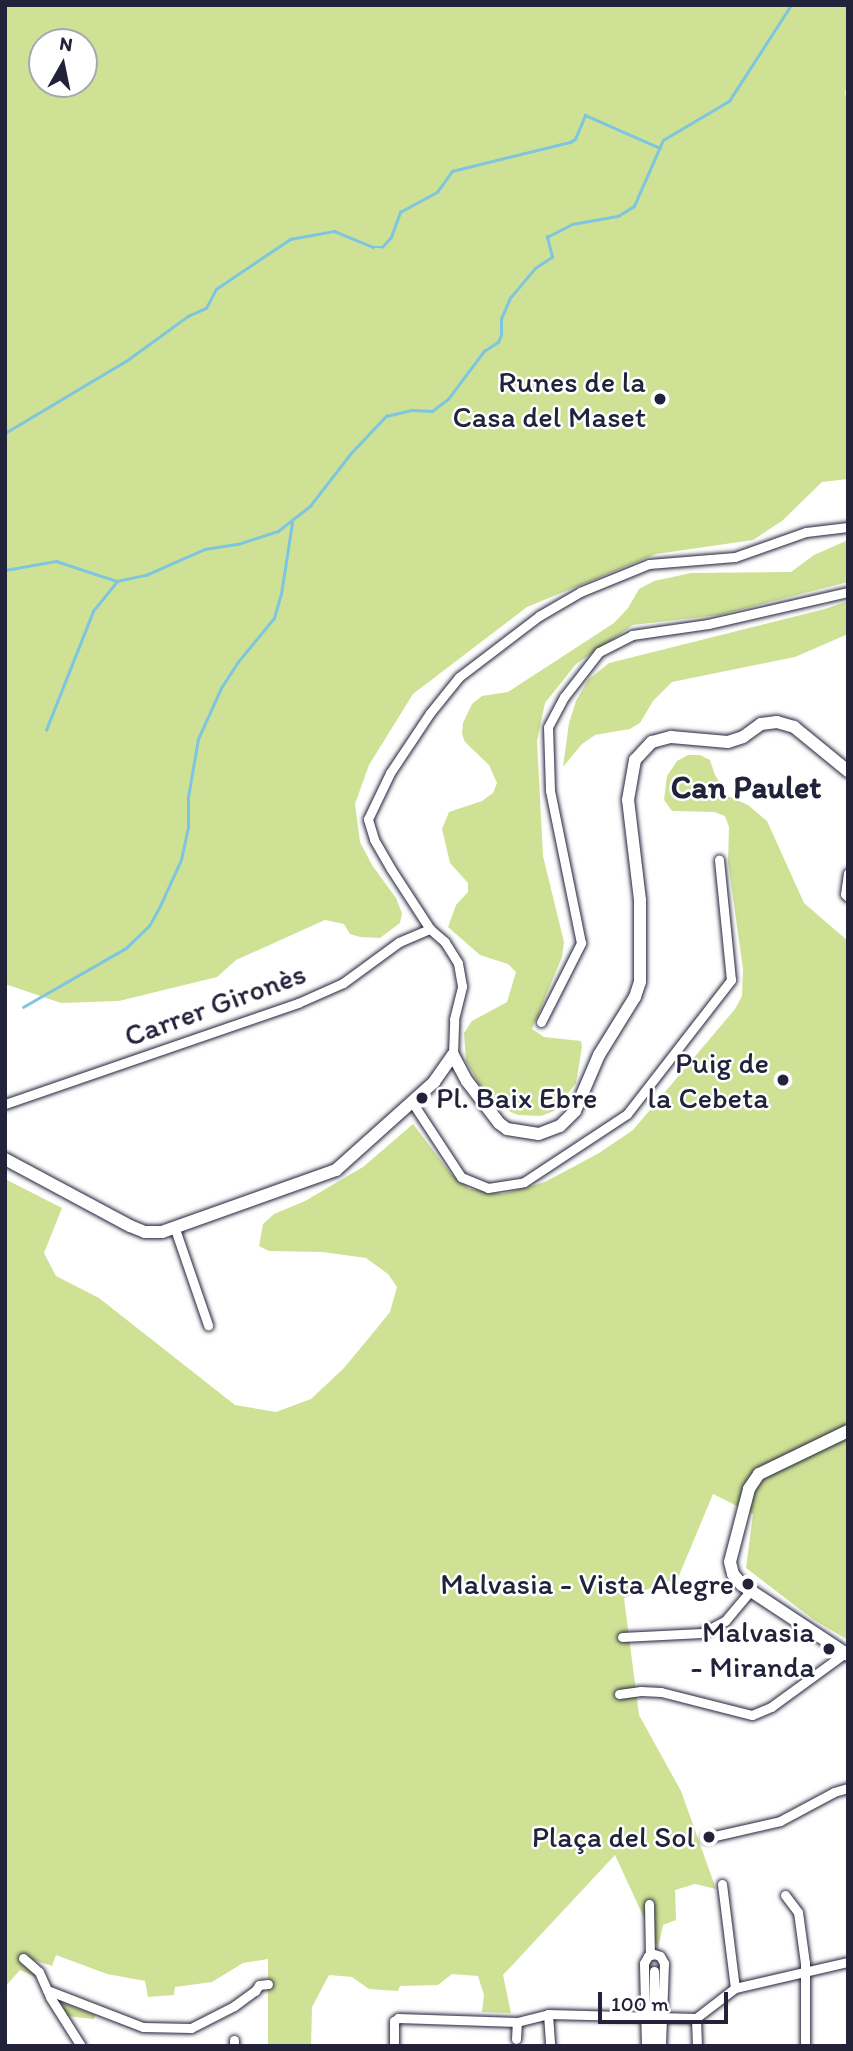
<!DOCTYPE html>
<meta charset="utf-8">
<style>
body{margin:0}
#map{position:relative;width:853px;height:2051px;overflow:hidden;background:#fff;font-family:Itim,sans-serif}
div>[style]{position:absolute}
.green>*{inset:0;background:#cfe195}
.stream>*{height:2.5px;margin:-1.25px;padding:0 1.25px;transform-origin:1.25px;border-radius:1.25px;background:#7ec5df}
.roads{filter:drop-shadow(0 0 2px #22223b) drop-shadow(0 0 2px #22223b)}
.street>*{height:9px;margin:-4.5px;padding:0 4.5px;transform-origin:4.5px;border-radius:4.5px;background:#fff}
.secondary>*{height:12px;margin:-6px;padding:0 6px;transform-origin:6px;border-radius:6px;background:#fff}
.dots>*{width:19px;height:19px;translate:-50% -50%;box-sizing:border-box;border:4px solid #fff;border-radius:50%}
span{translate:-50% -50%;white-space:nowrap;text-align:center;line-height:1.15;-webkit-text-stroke:5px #fff;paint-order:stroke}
.poi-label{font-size:30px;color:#22223b}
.right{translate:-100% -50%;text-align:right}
.left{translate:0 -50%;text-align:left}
.street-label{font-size:30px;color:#22223b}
.neighbourhood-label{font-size:32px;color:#22223b;font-weight:700}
.frame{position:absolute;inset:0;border:7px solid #22223b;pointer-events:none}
.north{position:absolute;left:28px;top:28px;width:70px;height:70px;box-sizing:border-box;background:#fff;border:2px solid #a7a7b1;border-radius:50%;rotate:9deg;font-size:19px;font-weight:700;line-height:28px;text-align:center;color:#22223b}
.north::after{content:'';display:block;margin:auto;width:24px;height:32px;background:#22223b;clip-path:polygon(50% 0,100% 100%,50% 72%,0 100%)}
.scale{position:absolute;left:598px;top:1992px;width:130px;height:32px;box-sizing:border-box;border:4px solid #22223b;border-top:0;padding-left:9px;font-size:21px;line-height:24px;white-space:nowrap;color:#22223b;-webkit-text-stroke:5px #fff;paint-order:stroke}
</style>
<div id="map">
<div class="green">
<div style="clip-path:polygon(evenodd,5px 5px,848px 5px,848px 77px,845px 94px,848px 99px,848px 479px,822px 482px,782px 521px,753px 540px,656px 554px,527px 607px,413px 694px,369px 765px,355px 804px,360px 842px,372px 865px,396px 898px,402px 913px,400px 923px,380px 938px,360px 937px,350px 934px,344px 924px,325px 920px,236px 960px,217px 977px,119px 1001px,61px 1003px,5px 984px,5px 5px,84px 42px,84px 84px,42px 84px,42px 42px,84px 42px)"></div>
<div style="clip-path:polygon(848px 540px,848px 582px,719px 615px,633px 625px,576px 664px,545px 703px,537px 741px,543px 856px,564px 942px,562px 957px,532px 1029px,544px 1037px,581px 1041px,582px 1047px,576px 1083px,554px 1111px,541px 1116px,518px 1115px,497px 1106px,479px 1084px,466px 1061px,464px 1033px,472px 1021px,507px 1002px,516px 972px,508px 964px,480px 955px,448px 927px,456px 905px,468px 892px,468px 883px,450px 863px,442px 829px,449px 812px,482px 801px,493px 793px,497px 783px,489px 765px,465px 742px,462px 734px,463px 723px,472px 704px,482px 696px,508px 692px,614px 623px,628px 608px,639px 589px,654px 581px,691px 573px,791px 572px,814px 555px)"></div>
<div style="clip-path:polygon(848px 601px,848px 634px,795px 657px,672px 682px,653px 701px,640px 723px,630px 729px,595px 735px,582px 744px,563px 767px,569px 723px,576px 701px,588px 680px,609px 663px,825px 609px)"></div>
<div style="clip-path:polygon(688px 755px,700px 755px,710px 760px,715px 775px,728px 796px,748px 805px,767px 821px,804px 903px,848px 941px,848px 1640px,814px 1620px,746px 1568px,753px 1514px,713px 1494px,678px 1578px,624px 1598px,639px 1715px,681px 1791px,716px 1889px,695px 1884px,675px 1890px,676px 1920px,663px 1925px,658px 1948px,615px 1855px,503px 1975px,511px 2013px,482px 2012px,484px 1995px,478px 1976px,452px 1974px,438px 1985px,400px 1986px,398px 1991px,369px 1989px,352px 1977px,329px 1975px,312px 2007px,311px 2046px,268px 2046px,268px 1959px,243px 1963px,212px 1982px,175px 1987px,174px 1995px,148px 1997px,145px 1981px,107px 1974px,56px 1955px,52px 1966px,31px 1959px,37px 1978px,20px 1970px,5px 1987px,5px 1179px,62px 1208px,44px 1253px,56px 1276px,99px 1298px,235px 1405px,276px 1412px,311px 1399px,344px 1368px,382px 1322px,390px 1312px,397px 1287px,388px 1274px,366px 1258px,323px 1252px,269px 1251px,259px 1246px,263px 1224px,274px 1214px,305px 1201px,363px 1167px,413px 1124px,451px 1174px,469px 1189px,503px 1194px,545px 1182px,599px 1153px,633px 1130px,735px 1009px,742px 996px,743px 969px,728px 862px,729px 827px,725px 816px,714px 812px,672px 811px,664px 800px,667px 776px,677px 761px)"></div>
<div style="clip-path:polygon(61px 2002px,95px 2015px,94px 2019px,67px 2016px)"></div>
</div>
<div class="stream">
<div style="left:5px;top:433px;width:141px;rotate:-30.8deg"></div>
<div style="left:126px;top:361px;width:77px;rotate:-36deg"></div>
<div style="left:188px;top:316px;width:20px;rotate:-24deg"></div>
<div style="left:206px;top:308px;width:21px;rotate:-62deg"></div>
<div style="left:216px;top:289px;width:89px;rotate:-34deg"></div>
<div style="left:290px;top:239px;width:45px;rotate:-10.3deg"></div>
<div style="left:334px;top:231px;width:42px;rotate:22.3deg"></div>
<div style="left:373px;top:247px;width:9px"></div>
<div style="left:382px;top:247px;width:13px;rotate:-48deg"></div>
<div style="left:391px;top:237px;width:27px;rotate:-70deg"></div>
<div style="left:400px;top:212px;width:42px;rotate:-28.4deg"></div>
<div style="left:437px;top:192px;width:26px;rotate:-54deg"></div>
<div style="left:452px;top:171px;width:122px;rotate:-13.8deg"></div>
<div style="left:570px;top:142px;width:6px;rotate:-31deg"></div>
<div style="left:575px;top:139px;width:26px;rotate:-67deg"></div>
<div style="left:585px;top:115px;width:82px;rotate:23.7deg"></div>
<div style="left:5px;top:570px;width:52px;rotate:-10deg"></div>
<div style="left:56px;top:561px;width:64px;rotate:18.2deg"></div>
<div style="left:46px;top:730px;width:128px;rotate:-68.4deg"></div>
<div style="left:93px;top:611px;width:38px;rotate:-51deg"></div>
<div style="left:117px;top:581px;width:30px;rotate:-12deg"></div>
<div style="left:146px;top:575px;width:64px;rotate:-23.8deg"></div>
<div style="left:205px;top:549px;width:33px;rotate:-9deg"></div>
<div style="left:238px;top:544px;width:42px;rotate:-18deg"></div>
<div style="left:278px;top:531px;width:41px;rotate:-38deg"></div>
<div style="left:310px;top:506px;width:67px;rotate:-52.3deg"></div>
<div style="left:351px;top:453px;width:51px;rotate:-46.6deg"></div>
<div style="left:386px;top:416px;width:27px;rotate:-13deg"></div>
<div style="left:412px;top:410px;width:20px;rotate:3deg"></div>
<div style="left:432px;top:411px;width:20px;rotate:-37deg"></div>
<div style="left:448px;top:399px;width:60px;rotate:-53.1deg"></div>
<div style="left:484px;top:351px;width:17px;rotate:-33deg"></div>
<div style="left:498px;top:342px;width:8px;rotate:-67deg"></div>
<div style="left:501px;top:335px;width:16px;rotate:-90deg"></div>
<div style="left:501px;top:319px;width:23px;rotate:-67deg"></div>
<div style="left:510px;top:298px;width:39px;rotate:-50deg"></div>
<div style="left:535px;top:268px;width:20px;rotate:-33deg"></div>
<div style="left:552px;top:257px;width:21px;rotate:-104deg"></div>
<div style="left:547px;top:237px;width:28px;rotate:-27deg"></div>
<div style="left:572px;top:224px;width:47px;rotate:-9.9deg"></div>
<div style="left:618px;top:216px;width:19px;rotate:-32deg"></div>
<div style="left:634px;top:206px;width:72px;rotate:-66.3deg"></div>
<div style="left:663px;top:140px;width:77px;rotate:-30.6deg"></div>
<div style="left:729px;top:101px;width:114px;rotate:-57.1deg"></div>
<div style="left:23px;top:1007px;width:119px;rotate:-29.8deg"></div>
<div style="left:126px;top:948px;width:32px;rotate:-44deg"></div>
<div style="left:149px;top:926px;width:23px;rotate:-61deg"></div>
<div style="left:160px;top:906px;width:51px;rotate:-65.5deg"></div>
<div style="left:181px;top:860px;width:35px;rotate:-78deg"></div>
<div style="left:188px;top:826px;width:29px;rotate:-90deg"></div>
<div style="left:188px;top:797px;width:59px;rotate:-80.2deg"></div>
<div style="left:198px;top:739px;width:56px;rotate:-65.7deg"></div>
<div style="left:221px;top:688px;width:30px;rotate:-57deg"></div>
<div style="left:237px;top:663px;width:58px;rotate:-50.6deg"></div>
<div style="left:274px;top:618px;width:25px;rotate:-74deg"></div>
<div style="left:281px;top:594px;width:72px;rotate:-81.2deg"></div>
</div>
<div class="roads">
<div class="street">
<div style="left:848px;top:873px;width:21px;rotate:98deg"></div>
<div style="left:845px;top:894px;width:4px;rotate:45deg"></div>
<div style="left:541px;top:1022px;width:89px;rotate:-63.1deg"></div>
<div style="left:581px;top:943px;width:156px;rotate:-101.5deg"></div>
<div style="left:550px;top:790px;width:63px;rotate:-91.8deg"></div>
<div style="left:548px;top:727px;width:34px;rotate:-62deg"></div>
<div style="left:564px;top:697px;width:57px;rotate:-52.1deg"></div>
<div style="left:599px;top:652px;width:37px;rotate:-27deg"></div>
<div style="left:632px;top:635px;width:77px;rotate:-8.2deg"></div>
<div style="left:708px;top:624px;width:144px;rotate:-12.9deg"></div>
<div style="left:453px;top:1055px;width:36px;rotate:-88deg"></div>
<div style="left:454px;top:1019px;width:34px;rotate:-76deg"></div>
<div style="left:462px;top:986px;width:23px;rotate:-100deg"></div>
<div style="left:458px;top:963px;width:25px;rotate:-122deg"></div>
<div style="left:445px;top:942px;width:20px;rotate:-139deg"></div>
<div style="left:430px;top:929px;width:72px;rotate:-123deg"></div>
<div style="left:391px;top:869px;width:34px;rotate:-120deg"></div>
<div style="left:374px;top:839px;width:21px;rotate:-107deg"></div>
<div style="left:368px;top:819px;width:51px;rotate:-64.4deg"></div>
<div style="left:390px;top:773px;width:72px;rotate:-56.3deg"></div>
<div style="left:430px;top:713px;width:46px;rotate:-51.1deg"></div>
<div style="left:459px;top:677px;width:101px;rotate:-37.3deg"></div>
<div style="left:539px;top:616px;width:48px;rotate:-30.3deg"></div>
<div style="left:580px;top:592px;width:74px;rotate:-22.1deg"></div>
<div style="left:649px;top:564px;width:86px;rotate:-4.7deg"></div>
<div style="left:735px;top:557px;width:75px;rotate:-19.4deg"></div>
<div style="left:806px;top:532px;width:42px;rotate:-6.8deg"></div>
<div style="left:412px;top:1102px;width:90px;rotate:56.8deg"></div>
<div style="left:461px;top:1177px;width:29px;rotate:22deg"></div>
<div style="left:488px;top:1188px;width:36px;rotate:-9deg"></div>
<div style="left:524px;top:1182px;width:123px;rotate:-33.4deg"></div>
<div style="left:627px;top:1114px;width:170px;rotate:-52.2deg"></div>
<div style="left:731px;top:980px;width:121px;rotate:-95.7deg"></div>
<div style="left:5px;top:1104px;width:310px;rotate:-19deg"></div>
<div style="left:298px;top:1003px;width:49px;rotate:-24deg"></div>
<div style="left:343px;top:983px;width:69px;rotate:-36.2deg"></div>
<div style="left:399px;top:942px;width:34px;rotate:-23deg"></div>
<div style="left:175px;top:1229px;width:102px;rotate:71deg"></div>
<div style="left:622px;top:1637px;width:80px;rotate:-2.9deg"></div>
<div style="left:702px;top:1633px;width:26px;rotate:-28deg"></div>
<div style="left:725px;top:1621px;width:39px;rotate:-50deg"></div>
<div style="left:619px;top:1694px;width:22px;rotate:-8deg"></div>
<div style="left:641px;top:1691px;width:20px;rotate:3deg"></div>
<div style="left:661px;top:1692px;width:94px;rotate:14.2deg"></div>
<div style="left:752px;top:1715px;width:21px;rotate:-23deg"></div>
<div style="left:771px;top:1707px;width:92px;rotate:-36.1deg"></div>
<div style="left:706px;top:1838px;width:76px;rotate:-12.9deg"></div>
<div style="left:780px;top:1821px;width:61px;rotate:-28.2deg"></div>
<div style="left:834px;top:1792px;width:15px;rotate:-16deg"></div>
<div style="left:722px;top:1884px;width:105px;rotate:82.9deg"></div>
<div style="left:785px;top:1895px;width:21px;rotate:53deg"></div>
<div style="left:798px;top:1912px;width:51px;rotate:82.2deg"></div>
<div style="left:805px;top:1963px;width:83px;rotate:90deg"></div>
<div style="left:649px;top:1904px;width:51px;rotate:88.9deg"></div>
<div style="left:23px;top:1958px;width:21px;rotate:41deg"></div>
<div style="left:39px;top:1972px;width:27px;rotate:66deg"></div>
<div style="left:50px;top:1997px;width:58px;rotate:57.7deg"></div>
<div style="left:47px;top:1990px;width:103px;rotate:21.1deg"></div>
<div style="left:143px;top:2027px;width:48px;rotate:1.2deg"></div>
<div style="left:191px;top:2028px;width:48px;rotate:-27.1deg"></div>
<div style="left:234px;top:2006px;width:26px;rotate:-36deg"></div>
<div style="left:255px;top:1991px;width:7px;rotate:-56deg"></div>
<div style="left:259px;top:1985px;width:9px;rotate:-6deg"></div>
<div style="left:654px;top:2012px;width:41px;rotate:-90deg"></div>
<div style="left:548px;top:2014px;width:32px;rotate:86deg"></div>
<div style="left:696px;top:2018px;width:49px;rotate:-37.6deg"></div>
<div style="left:735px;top:1988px;width:116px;rotate:-13deg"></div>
<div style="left:696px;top:2018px;width:28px;rotate:88deg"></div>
<div style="left:516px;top:2039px;width:17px;rotate:-87deg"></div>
<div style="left:234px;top:2046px;width:6px;rotate:-90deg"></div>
<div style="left:394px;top:2046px;width:25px;rotate:-90deg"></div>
<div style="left:394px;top:2021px;width:5px;rotate:-37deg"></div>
<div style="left:398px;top:2018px;width:119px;rotate:1.9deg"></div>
<div style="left:517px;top:2022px;width:32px;rotate:-14deg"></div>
<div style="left:548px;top:2014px;width:148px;rotate:1.5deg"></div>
<div style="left:646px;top:2046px;width:83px;rotate:-91.4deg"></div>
<div style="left:644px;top:1963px;width:8px;rotate:-60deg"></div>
<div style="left:648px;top:1956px;width:6px;rotate:-18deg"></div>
<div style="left:654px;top:1954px;width:6px;rotate:18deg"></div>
<div style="left:660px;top:1956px;width:8px;rotate:60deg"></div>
<div style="left:664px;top:1963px;width:83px;rotate:92.1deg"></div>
<div style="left:653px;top:2046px;width:24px;rotate:-90deg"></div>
</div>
<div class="secondary">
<div style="left:453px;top:1055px;width:30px;rotate:62deg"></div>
<div style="left:467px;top:1081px;width:53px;rotate:52.7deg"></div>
<div style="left:499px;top:1123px;width:10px;rotate:37deg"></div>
<div style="left:507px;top:1129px;width:32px;rotate:9deg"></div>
<div style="left:539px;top:1134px;width:22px;rotate:-21deg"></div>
<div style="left:560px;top:1126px;width:21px;rotate:-45deg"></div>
<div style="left:575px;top:1111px;width:61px;rotate:-66.8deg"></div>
<div style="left:599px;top:1055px;width:68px;rotate:-58.2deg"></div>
<div style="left:635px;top:997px;width:16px;rotate:-72deg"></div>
<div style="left:640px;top:982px;width:82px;rotate:-90deg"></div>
<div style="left:640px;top:900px;width:101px;rotate:-96.8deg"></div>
<div style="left:628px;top:800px;width:41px;rotate:-80.1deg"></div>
<div style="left:635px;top:760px;width:25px;rotate:-47deg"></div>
<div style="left:652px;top:742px;width:20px;rotate:-15deg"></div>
<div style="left:671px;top:737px;width:57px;rotate:5deg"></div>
<div style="left:728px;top:742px;width:16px;rotate:-18deg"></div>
<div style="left:743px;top:737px;width:22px;rotate:-36deg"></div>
<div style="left:761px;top:724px;width:16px;rotate:-7deg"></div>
<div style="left:777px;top:722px;width:18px;rotate:16deg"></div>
<div style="left:794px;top:727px;width:70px;rotate:39.2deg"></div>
<div style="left:5px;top:1159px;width:142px;rotate:28.2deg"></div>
<div style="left:130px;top:1226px;width:16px;rotate:22deg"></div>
<div style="left:145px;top:1232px;width:17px"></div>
<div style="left:162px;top:1232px;width:185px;rotate:-19.6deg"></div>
<div style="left:336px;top:1170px;width:132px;rotate:-41.9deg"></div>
<div style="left:434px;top:1082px;width:33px;rotate:-55deg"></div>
<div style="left:848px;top:1431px;width:99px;rotate:154.2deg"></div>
<div style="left:759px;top:1474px;width:18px;rotate:124deg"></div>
<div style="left:749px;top:1489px;width:75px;rotate:104.6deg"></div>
<div style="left:730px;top:1562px;width:12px;rotate:76deg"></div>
<div style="left:733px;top:1574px;width:14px;rotate:51deg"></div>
<div style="left:742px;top:1585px;width:127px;rotate:33.4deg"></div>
</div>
</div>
<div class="dots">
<div style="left:660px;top:399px;background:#22223b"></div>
<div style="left:783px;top:1080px;background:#22223b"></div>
<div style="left:422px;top:1098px;background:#22223b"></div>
<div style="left:748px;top:1584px;background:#22223b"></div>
<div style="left:829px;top:1649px;background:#22223b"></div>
<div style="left:709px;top:1837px;background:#22223b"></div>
</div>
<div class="poi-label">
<span class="right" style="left:646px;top:399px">Runes de la<br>Casa del Maset</span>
<span class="right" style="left:769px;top:1080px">Puig de<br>la Cebeta</span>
<span class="left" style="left:436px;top:1098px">Pl. Baix Ebre</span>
<span class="right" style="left:734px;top:1584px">Malvasia - Vista Alegre</span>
<span class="right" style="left:815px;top:1649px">Malvasia<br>- Miranda</span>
<span class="right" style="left:695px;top:1837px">Plaça del Sol</span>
</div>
<div class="street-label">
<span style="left:215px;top:1005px;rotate:-20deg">Carrer Gironès</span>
</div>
<div class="neighbourhood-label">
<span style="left:746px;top:787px">Can Paulet</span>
</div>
<div class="frame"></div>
<div class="north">N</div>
<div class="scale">100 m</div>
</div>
